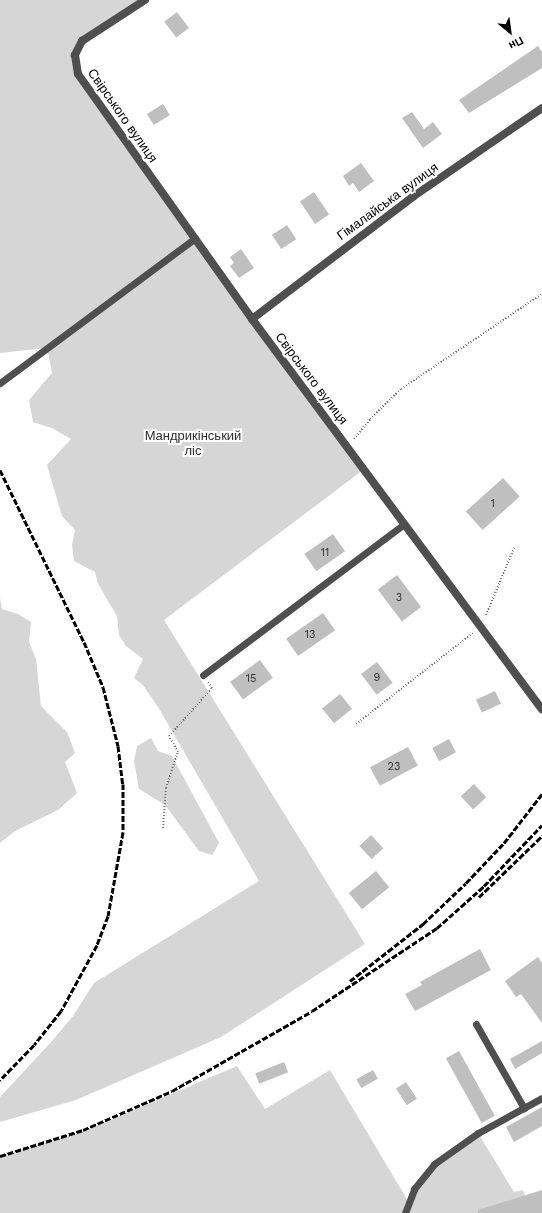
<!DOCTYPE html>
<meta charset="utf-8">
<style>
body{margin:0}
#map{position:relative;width:542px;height:1213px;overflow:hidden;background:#fff;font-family:"Work Sans",sans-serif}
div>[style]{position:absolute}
.green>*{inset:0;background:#d6d6d6}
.building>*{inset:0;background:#bfbfbf;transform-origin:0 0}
.path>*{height:2px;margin-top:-1px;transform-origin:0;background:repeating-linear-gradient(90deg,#717171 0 1px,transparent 0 3px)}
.service>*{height:7px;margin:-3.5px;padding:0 3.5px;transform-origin:3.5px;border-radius:3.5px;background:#4f4f4f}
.minor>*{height:8px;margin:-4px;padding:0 4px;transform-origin:4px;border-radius:4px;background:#4f4f4f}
.rail>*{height:3px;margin-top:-1.5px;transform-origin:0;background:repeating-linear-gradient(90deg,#000 0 6px,transparent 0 8px)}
span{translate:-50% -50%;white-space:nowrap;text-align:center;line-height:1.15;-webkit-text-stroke:4px #fff;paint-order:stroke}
.number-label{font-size:11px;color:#303030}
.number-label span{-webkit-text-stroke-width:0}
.street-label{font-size:13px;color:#000}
.park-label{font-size:13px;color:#2d2d2d}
.north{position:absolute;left:490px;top:12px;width:40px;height:40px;-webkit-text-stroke:3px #fff;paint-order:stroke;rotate:151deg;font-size:11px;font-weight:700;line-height:16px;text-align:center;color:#000}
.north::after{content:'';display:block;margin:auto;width:14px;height:18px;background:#000;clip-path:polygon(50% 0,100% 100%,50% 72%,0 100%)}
</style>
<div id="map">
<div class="green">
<div style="clip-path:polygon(0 0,145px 0,82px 41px,75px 55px,78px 74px,363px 470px,164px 620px,365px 944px,221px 1037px,76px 1100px,0 1122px,0 1097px,52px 1041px,73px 1016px,94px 983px,259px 881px,158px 707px,143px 685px,134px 678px,143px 659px,126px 646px,119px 635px,117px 616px,98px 584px,95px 572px,74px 561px,72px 545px,75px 530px,62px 516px,47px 465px,71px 439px,52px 428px,33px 422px,29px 400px,52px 373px,47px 348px,0 353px)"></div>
<div style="clip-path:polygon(0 598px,2px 609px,18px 614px,31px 622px,29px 642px,36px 659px,41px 706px,67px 732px,75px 753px,65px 762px,77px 793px,58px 810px,15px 831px,0 843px)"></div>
<div style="clip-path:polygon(151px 738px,158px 751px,172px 756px,219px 843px,212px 855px,199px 851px,165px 805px,139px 789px,134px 761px,137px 746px)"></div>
<div style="clip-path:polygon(237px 1066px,265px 1109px,330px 1070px,408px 1201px,434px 1164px,478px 1133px,514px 1192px,523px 1190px,531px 1213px,0 1213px,0 1156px,87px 1130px)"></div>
</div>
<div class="building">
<div style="left:177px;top:12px;width:20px;height:16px;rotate:53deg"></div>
<div style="clip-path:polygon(538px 46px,542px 52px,542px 68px,469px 113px,459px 100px)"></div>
<div style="left:163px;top:104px;width:13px;height:19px;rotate:58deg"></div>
<div style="clip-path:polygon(412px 112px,424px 129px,433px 122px,442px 134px,423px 148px,402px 118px)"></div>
<div style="clip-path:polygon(361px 163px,374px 181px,359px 192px,353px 183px,349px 186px,343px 176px)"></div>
<div style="left:314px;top:192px;width:27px;height:17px;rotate:56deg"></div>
<div style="left:287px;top:225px;width:17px;height:18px;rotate:57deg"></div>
<div style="clip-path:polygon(241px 249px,254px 268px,239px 278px,230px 266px,234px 263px,230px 257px)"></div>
<div style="left:503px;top:478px;width:25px;height:50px;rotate:48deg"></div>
<div style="left:333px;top:534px;width:21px;height:35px;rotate:55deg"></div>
<div style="left:397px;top:575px;width:40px;height:24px;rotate:53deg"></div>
<div style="left:323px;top:613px;width:21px;height:45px;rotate:55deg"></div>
<div style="left:260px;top:660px;width:22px;height:37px;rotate:54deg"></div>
<div style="left:377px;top:662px;width:26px;height:20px;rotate:53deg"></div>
<div style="left:495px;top:691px;width:14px;height:21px;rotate:65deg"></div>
<div style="left:340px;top:694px;width:19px;height:23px;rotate:51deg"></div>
<div style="left:449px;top:739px;width:15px;height:19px;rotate:62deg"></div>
<div style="left:408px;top:747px;width:21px;height:43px;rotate:62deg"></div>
<div style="left:474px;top:784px;width:18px;height:18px;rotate:47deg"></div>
<div style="left:371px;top:835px;width:18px;height:16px;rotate:47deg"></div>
<div style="left:376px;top:871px;width:21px;height:35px;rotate:51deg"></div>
<div style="clip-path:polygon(480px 949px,491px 970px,415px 1011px,405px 994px,422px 985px,420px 982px)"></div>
<div style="clip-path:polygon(538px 957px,542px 963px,542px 1023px,521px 994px,516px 997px,505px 981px)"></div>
<div style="clip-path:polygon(542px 1041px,542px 1053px,515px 1069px,510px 1059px)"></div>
<div style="left:459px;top:1051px;width:74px;height:15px;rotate:61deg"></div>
<div style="left:284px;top:1062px;width:11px;height:31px;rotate:68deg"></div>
<div style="left:373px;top:1070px;width:10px;height:19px;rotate:61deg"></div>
<div style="left:406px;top:1082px;width:20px;height:12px;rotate:57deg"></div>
<div style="clip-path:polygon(542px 1107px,542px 1126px,514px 1142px,506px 1127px)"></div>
<div style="clip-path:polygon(542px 1190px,542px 1213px,478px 1213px,478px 1210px)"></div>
</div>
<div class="path">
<div style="left:354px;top:439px;width:26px;rotate:-51deg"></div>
<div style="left:370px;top:419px;width:43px;rotate:-44.1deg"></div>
<div style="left:401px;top:389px;width:170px;rotate:-34deg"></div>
<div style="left:486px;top:615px;width:73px;rotate:-67.3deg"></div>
<div style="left:356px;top:724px;width:148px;rotate:-37.9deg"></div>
<div style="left:163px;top:828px;width:40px;rotate:-85.7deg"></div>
<div style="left:166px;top:788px;width:38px;rotate:-72deg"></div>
<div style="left:178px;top:752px;width:18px;rotate:-119deg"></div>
<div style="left:169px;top:736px;width:64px;rotate:-48.1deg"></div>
<div style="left:212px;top:688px;width:7px;rotate:-124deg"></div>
</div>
<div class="service">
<div style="left:0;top:383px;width:243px;rotate:-36.6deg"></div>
<div style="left:203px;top:675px;width:251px;rotate:-36.9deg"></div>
<div style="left:476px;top:1024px;width:97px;rotate:60.3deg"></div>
<div style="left:405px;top:1213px;width:26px;rotate:-69deg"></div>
<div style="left:414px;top:1189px;width:32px;rotate:-51deg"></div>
<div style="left:434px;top:1164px;width:54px;rotate:-35.2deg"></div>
<div style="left:478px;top:1133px;width:73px;rotate:-28.7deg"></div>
</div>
<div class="minor">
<div style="left:145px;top:0;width:75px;rotate:146.9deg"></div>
<div style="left:82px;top:41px;width:16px;rotate:117deg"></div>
<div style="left:75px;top:55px;width:19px;rotate:81deg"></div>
<div style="left:78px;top:74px;width:301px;rotate:54.6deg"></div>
<div style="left:252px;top:319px;width:486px;rotate:53.4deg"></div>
<div style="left:252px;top:319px;width:203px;rotate:-37.2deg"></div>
<div style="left:414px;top:196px;width:155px;rotate:-34.5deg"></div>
</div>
<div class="rail">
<div style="left:0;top:470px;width:191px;rotate:64deg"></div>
<div style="left:84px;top:642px;width:49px;rotate:67.1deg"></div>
<div style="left:103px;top:687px;width:61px;rotate:75.7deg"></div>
<div style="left:118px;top:746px;width:38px;rotate:83deg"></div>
<div style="left:123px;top:784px;width:48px;rotate:90deg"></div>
<div style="left:123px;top:832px;width:85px;rotate:100.1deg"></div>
<div style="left:108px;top:916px;width:31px;rotate:111deg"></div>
<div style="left:97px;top:945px;width:75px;rotate:118.6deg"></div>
<div style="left:61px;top:1011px;width:43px;rotate:128.5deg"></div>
<div style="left:34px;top:1045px;width:49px;rotate:134.2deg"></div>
<div style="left:479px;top:897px;width:88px;rotate:-44.1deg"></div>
<div style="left:350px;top:981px;width:93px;rotate:-38deg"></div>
<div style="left:423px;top:924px;width:59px;rotate:-43.6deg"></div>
<div style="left:466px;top:883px;width:55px;rotate:-46.5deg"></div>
<div style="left:504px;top:843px;width:62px;rotate:-52.2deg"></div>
<div style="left:0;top:1156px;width:87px;rotate:-17.4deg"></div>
<div style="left:83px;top:1130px;width:97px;rotate:-23.7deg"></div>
<div style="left:172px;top:1091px;width:161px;rotate:-29.7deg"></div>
<div style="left:312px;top:1011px;width:150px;rotate:-33.6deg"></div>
<div style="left:437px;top:928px;width:63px;rotate:-41.8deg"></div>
<div style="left:484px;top:886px;width:84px;rotate:-46.4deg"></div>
</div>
<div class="number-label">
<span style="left:493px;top:504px">1</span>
<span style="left:325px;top:553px">11</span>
<span style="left:399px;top:598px">3</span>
<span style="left:310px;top:635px">13</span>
<span style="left:377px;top:678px">9</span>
<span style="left:251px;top:679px">15</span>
<span style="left:394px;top:767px">23</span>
</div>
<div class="street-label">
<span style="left:122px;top:116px;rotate:55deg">Свірського вулиця</span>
<span style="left:388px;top:202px;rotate:-36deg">Гімалайська вулиця</span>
<span style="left:311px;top:379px;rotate:53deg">Свірського вулиця</span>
</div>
<div class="park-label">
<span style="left:193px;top:444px">Мандрикінський<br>ліс</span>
</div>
<div class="north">Пн</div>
</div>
